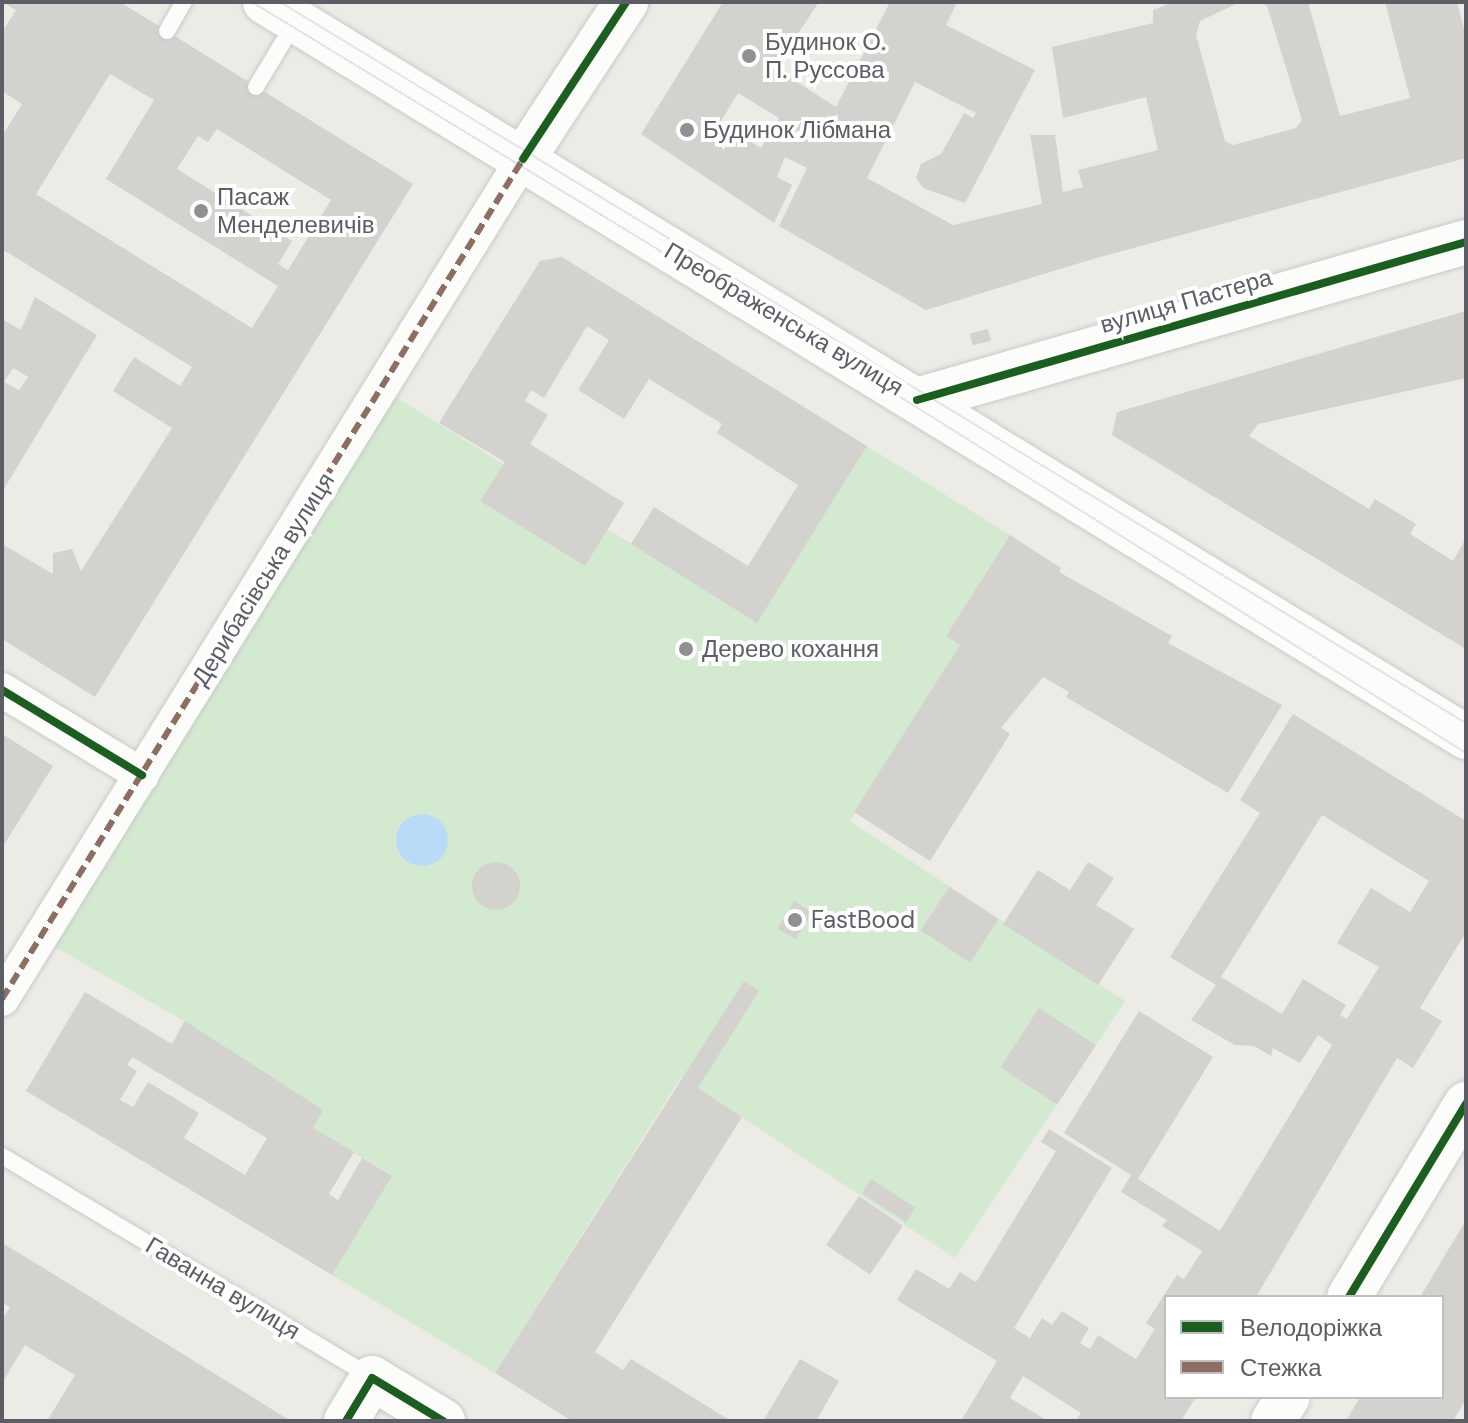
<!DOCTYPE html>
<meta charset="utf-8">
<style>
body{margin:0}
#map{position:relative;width:1468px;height:1423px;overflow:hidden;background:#ecebe6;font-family:"DM Sans",sans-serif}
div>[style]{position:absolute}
.green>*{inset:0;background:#d3ead1}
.water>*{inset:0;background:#badbf8}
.round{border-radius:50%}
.building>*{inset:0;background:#d3d2cf;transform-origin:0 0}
.roads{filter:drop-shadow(0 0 2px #c9c9c8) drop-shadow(0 0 2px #c9c9c8)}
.lane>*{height:16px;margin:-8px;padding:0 8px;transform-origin:8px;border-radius:8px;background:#fcfcfb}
.street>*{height:34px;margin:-17px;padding:0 17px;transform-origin:17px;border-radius:17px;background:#fcfcfb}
.secondary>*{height:44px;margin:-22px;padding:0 22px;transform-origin:22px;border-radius:22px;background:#fcfcfb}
.tram>*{height:2px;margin:-1px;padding:0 1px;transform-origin:1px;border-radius:1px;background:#e3e3e3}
.quiet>*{height:6px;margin-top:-3px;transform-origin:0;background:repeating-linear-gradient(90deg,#8d6e63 0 12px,transparent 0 18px)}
.cycleway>*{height:8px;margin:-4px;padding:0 4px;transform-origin:4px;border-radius:4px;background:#1b5e20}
.dots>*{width:22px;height:22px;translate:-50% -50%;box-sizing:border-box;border:4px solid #fff;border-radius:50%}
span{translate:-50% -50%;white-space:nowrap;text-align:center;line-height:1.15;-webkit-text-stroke:8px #fff;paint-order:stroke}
.poi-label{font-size:24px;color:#5b5f65}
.left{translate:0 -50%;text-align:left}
.street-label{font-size:24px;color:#5b5f65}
.frame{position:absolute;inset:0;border:4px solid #5b5f65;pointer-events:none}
.legend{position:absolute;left:1164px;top:1295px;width:280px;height:104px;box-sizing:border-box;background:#fff;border:2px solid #bdbfc1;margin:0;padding:10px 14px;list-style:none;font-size:24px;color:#5b5f65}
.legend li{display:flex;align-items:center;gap:16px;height:40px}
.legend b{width:40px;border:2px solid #bdbfc1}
</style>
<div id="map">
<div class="green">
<div style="clip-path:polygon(391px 394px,757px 622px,867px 446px,1010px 535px,946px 636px,960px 645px,850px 821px,1125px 1001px,955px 1258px,681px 1077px,495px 1373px,332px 1275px,391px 1175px,172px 1044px,184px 1021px,46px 942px)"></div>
</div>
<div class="water">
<div class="round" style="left:396px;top:814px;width:52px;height:52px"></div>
</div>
<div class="building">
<div style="clip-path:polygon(evenodd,2px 2px,120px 2px,413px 184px,95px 697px,2px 639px,2px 544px,53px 574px,53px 553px,72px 549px,81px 571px,172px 428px,113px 391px,134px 357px,180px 386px,192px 367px,2px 249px,2px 136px,22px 104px,2px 91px,2px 32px,16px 10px,2px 2px,110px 74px,154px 100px,106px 179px,278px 286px,252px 328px,36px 194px,110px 74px,2px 2px,217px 129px,331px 200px,288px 270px,278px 264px,292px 241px,177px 169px,198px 136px,208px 142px,217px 129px)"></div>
<div style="clip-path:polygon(evenodd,723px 2px,819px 2px,775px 68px,836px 107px,890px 2px,957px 2px,946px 25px,1035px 70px,965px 203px,923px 188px,916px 178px,921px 164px,941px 154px,964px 113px,973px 118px,976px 113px,915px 82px,867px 178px,953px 225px,1042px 204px,1030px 135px,1055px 135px,1063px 192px,1083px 187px,1078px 170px,1158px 150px,1146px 97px,1063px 118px,1052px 47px,1153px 23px,1153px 10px,1173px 2px,1240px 2px,1200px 21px,1196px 35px,1225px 141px,1233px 145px,1296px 128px,1302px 120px,1267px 6px,1260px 2px,1308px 2px,1340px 116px,1410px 98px,1385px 2px,1457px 2px,1466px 37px,1466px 158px,1093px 259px,926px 310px,779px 226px,807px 168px,785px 157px,777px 177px,792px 185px,774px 223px,641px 134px,723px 2px,738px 93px,779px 118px,761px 148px,720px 123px,738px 93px)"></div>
<div style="clip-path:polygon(562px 257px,867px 446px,757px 623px,631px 544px,654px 507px,748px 566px,798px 485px,717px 433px,722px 424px,649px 379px,624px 419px,578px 390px,609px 340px,587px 326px,544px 398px,531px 390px,525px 401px,548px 415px,530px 444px,624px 503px,585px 566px,480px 501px,505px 462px,439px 423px,540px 261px)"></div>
<div style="clip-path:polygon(evenodd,35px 297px,97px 335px,2px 492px,2px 319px,21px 330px,35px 297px,13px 368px,28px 377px,19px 390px,4px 382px,13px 368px)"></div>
<div style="clip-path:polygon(1466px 311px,1466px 378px,1258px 424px,1249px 436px,1369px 509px,1375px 499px,1416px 524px,1410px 534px,1453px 561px,1466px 538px,1466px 649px,1112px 435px,1117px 412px)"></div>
<div style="left:988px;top:329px;width:12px;height:19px;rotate:76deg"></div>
<div style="clip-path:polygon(1010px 535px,1061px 568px,1059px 572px,1172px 636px,1168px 643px,1282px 705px,1228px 793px,1066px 697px,1069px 692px,1043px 677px,1001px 728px,1010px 734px,930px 861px,854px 812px,960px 645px,946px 636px)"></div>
<div style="clip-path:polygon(evenodd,1293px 714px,1466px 821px,1466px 932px,1420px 1008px,1442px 1021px,1413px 1068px,1397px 1058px,1256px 1297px,1166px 1297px,1166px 1397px,1196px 1397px,1181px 1421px,1076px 1421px,1081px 1413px,1023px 1376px,1010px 1398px,1048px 1421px,961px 1421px,997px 1361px,897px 1300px,916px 1269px,949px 1289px,960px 1272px,976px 1282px,1056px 1151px,1041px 1142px,1049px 1129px,1112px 1168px,1014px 1328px,1030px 1338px,1042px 1318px,1052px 1325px,1062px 1311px,1089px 1328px,1080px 1343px,1090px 1349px,1098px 1335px,1136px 1359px,1155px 1329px,1146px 1323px,1177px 1275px,1184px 1279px,1202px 1251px,1162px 1226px,1167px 1220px,1121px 1192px,1131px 1175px,1064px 1133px,1139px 1011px,1213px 1057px,1138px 1179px,1220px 1231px,1332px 1045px,1318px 1035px,1300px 1063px,1273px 1048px,1271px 1056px,1254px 1046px,1235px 1045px,1191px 1020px,1216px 985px,1170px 957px,1260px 813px,1240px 800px,1293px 714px,1322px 815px,1429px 881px,1410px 912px,1371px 888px,1337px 943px,1379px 967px,1347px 1019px,1340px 1015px,1346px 1005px,1303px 979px,1282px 1014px,1221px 977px,1322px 815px)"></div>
<div style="clip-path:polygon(2px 734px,53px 766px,2px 848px)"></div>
<div class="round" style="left:472px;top:862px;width:48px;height:48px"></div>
<div style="clip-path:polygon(1088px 862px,1114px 878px,1096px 905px,1134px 929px,1098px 985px,1003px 924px,1038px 870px,1070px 890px)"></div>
<div style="left:949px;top:887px;width:59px;height:52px;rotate:33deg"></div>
<div style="left:794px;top:901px;width:21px;height:32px;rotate:31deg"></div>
<div style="clip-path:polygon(744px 981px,759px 991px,698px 1088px,742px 1117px,595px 1352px,623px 1370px,631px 1359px,731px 1421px,572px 1421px,495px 1373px)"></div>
<div style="clip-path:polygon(evenodd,85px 992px,172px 1044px,185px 1021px,323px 1110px,313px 1128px,354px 1152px,329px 1194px,338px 1200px,362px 1158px,392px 1176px,332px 1275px,26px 1091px,85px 992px,132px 1057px,267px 1138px,245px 1175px,184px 1138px,199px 1113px,148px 1082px,133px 1107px,120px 1100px,137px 1071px,127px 1065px,132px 1057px)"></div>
<div style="left:1039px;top:1008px;width:68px;height:71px;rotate:33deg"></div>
<div style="left:871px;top:1179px;width:53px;height:17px;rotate:33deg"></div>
<div style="left:859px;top:1196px;width:53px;height:59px;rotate:34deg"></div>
<div style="clip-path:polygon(1466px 1220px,1466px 1399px,1453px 1421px,1346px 1421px,1360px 1397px,1442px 1397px,1442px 1297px,1420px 1297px)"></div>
<div style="clip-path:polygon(2px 1243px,37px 1264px,291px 1421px,47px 1421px,75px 1375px,25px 1345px,2px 1383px,2px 1320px,10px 1307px,2px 1303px)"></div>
<div style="clip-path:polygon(800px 1359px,839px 1381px,816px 1421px,763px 1421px)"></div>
</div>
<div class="roads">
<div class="lane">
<div style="left:167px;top:31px;width:34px;rotate:-60deg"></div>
<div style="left:256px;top:87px;width:76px;rotate:-59deg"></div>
<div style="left:2px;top:1156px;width:430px;rotate:30.9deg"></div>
</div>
<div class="street">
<div style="left:2px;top:690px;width:164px;rotate:31.3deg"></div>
<div style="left:2px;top:999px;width:988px;rotate:-58.19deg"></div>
</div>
<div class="secondary">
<div style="left:265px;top:2px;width:1408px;rotate:31.47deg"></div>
<div style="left:523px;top:159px;width:188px;rotate:-56.7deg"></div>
<div style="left:917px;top:400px;width:571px;rotate:-16.06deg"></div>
<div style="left:1349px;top:1297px;width:226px;rotate:-58.8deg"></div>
<div style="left:346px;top:1421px;width:50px;rotate:-58.8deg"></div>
<div style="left:372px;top:1378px;width:83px;rotate:31.2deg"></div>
<div style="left:1273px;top:1421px;width:28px;rotate:-58deg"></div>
</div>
</div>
<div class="tram">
<div style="left:252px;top:2px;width:771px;rotate:31.36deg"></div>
<div style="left:910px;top:403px;width:657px;rotate:32.19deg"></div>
<div style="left:280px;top:2px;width:1388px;rotate:31.3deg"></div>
</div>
<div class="quiet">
<div style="left:2px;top:999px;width:988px;rotate:-58.19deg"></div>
</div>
<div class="cycleway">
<div style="left:523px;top:159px;width:188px;rotate:-56.7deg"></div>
<div style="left:917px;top:400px;width:571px;rotate:-16.06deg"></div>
<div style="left:2px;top:690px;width:164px;rotate:31.3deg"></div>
<div style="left:1349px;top:1297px;width:226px;rotate:-58.8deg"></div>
<div style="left:346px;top:1421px;width:50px;rotate:-58.8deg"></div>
<div style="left:372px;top:1378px;width:83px;rotate:31.2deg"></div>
</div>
<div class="dots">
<div style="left:749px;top:56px;background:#8e9092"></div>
<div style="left:687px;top:130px;background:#8e9092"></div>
<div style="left:201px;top:211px;background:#8e9092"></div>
<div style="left:686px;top:649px;background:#8e9092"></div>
<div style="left:795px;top:920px;background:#8e9092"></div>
</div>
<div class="poi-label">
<span class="left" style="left:765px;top:56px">Будинок О.<br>П. Руссова</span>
<span class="left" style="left:703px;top:130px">Будинок Лібмана</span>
<span class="left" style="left:217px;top:211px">Пасаж<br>Менделевичів</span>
<span class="left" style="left:702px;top:649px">Дерево кохання</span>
<span class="left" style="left:811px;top:920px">FastBood</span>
</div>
<div class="street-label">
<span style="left:1186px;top:301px;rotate:-16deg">вулиця Пастера</span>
<span style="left:784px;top:319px;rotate:31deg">Преображенська вулиця</span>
<span style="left:263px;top:579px;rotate:-58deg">Дерибасівська вулиця</span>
<span style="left:223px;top:1288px;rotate:31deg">Гаванна вулиця</span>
</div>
<div class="frame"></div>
<ul class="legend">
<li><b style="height:10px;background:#1b5e20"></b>Велодоріжка</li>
<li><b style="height:10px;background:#8d6e63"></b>Стежка</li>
</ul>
</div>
